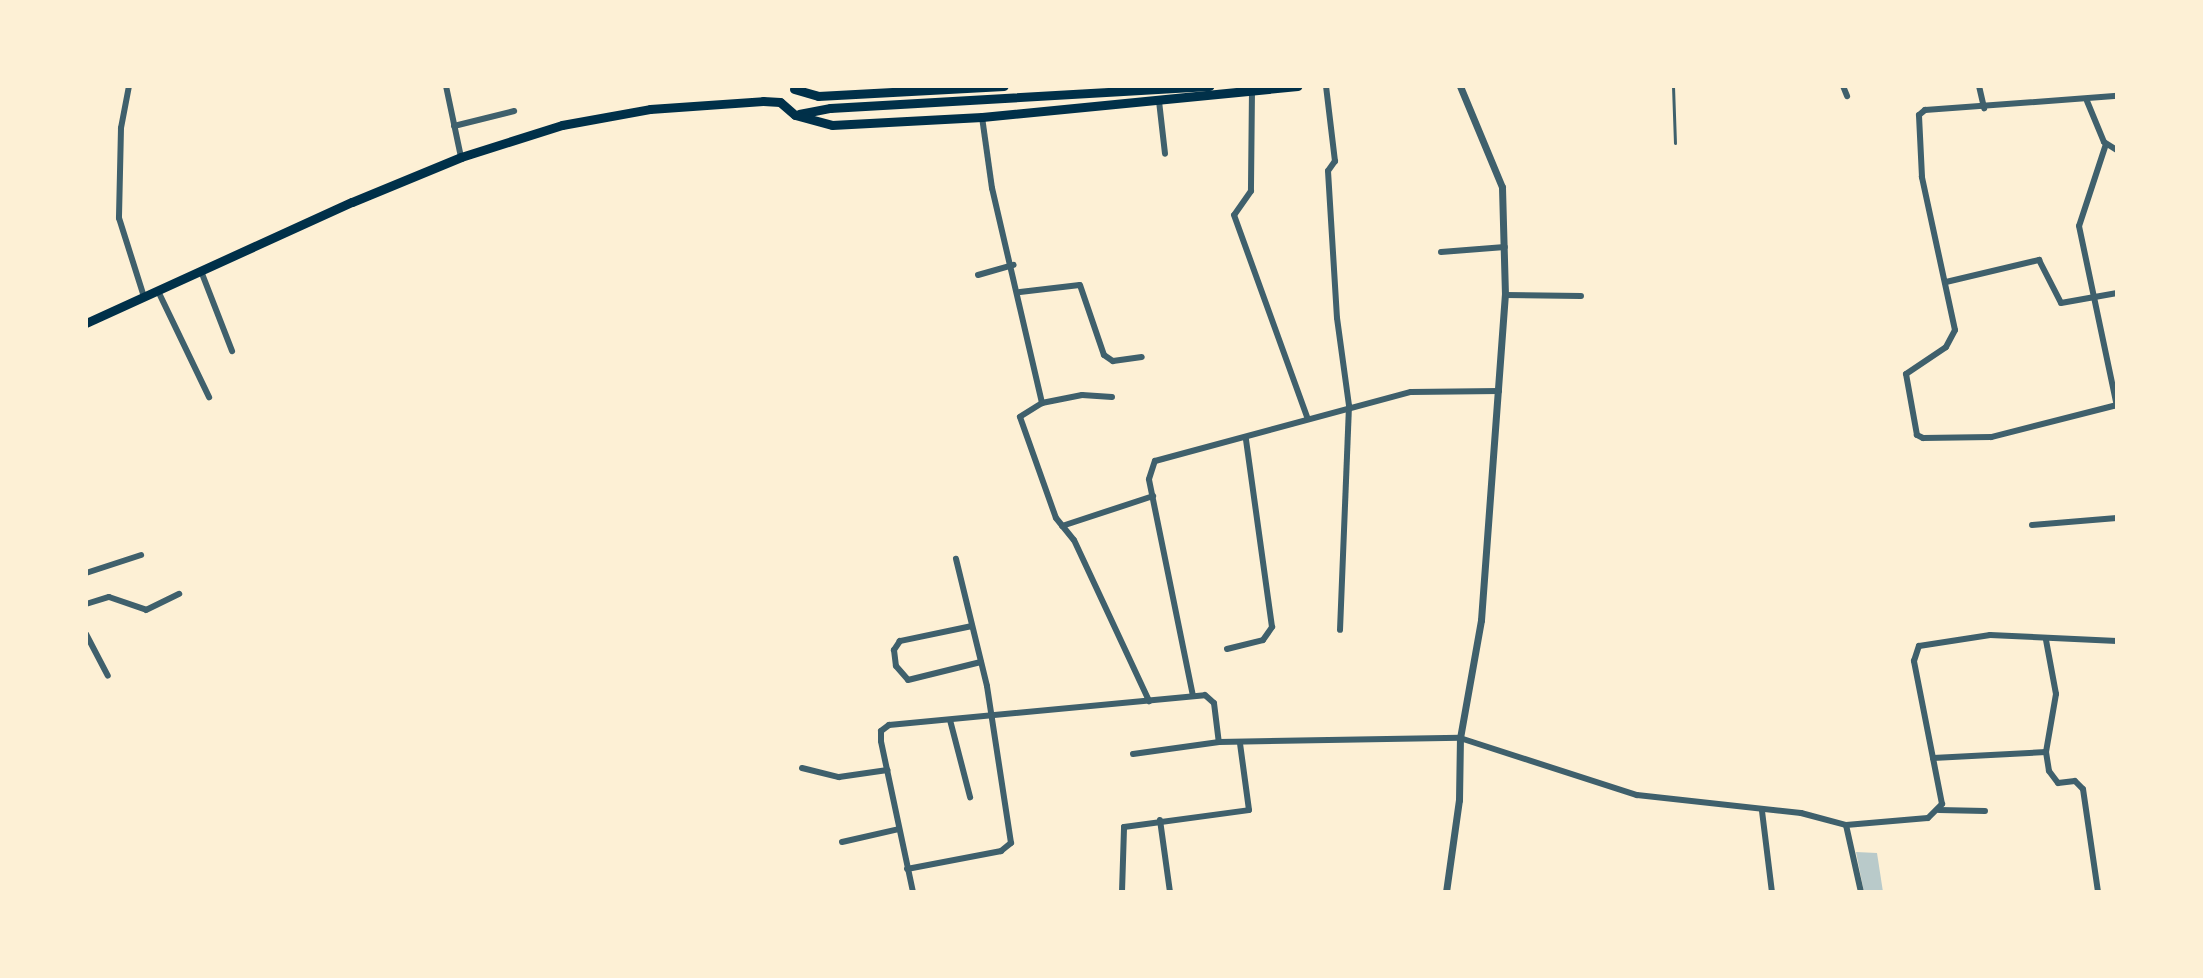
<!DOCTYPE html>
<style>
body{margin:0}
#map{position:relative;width:2203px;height:978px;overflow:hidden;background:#fdf0d5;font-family:"DejaVu Sans",sans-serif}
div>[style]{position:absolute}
.green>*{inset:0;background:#b9caca}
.service>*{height:3px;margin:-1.5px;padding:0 1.5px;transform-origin:1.5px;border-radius:1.5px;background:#3f606c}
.minor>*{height:6px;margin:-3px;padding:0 3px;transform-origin:3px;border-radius:3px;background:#3f606c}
.tertiary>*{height:7px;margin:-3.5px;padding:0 3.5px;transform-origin:3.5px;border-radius:3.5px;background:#3f606c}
.primary>*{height:9px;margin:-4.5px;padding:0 4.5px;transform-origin:4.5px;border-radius:4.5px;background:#003049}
span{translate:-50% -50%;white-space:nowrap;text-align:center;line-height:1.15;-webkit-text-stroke:8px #fdf0d5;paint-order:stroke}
.frame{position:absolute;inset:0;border:88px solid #fdf0d5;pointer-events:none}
</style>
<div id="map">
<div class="green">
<div style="clip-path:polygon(1856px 852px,1877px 853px,1883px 892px,1864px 892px)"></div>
</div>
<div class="service">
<div style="left:1673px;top:86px;width:57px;rotate:88deg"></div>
</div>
<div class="minor">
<div style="left:129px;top:86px;width:43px;rotate:100.8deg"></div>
<div style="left:121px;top:128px;width:90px;rotate:91.3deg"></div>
<div style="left:119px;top:218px;width:83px;rotate:72.4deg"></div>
<div style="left:446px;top:86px;width:73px;rotate:78.1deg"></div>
<div style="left:1326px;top:86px;width:76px;rotate:83.2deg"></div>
<div style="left:1335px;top:161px;width:12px;rotate:125deg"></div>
<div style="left:1328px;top:171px;width:147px;rotate:86.5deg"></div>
<div style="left:1337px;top:318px;width:89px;rotate:82.2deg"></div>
<div style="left:1349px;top:406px;width:224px;rotate:92.3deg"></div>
<div style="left:1843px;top:86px;width:11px;rotate:68deg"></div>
<div style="left:1979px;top:86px;width:23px;rotate:77deg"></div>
<div style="left:1252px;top:90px;width:101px;rotate:90.6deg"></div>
<div style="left:1251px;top:191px;width:29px;rotate:125deg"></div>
<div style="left:1234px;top:215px;width:215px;rotate:70.1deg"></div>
<div style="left:1159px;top:101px;width:53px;rotate:83.5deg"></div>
<div style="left:2087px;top:101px;width:44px;rotate:67.5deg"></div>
<div style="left:2104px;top:142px;width:15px;rotate:32deg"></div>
<div style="left:982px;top:117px;width:72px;rotate:82deg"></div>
<div style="left:992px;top:188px;width:221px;rotate:76.9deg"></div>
<div style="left:454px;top:126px;width:62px;rotate:-14deg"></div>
<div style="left:2106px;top:144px;width:86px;rotate:108.2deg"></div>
<div style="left:2079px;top:226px;width:185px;rotate:78.1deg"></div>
<div style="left:1441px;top:252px;width:64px;rotate:-4.5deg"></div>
<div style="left:201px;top:271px;width:86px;rotate:68.8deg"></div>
<div style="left:978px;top:275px;width:37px;rotate:-16deg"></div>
<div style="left:1946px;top:282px;width:96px;rotate:-13.3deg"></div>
<div style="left:2039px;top:260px;width:48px;rotate:62.9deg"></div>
<div style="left:2061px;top:303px;width:57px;rotate:-10.1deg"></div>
<div style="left:158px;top:291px;width:118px;rotate:64.3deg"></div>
<div style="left:1020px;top:292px;width:60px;rotate:-6.7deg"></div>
<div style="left:1080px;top:285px;width:74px;rotate:71.1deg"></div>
<div style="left:1104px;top:355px;width:11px;rotate:34deg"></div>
<div style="left:1113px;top:361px;width:29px;rotate:-8deg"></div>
<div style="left:1505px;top:295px;width:76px;rotate:0.8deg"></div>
<div style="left:1112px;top:397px;width:30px;rotate:-176deg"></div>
<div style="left:1082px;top:395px;width:41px;rotate:168.7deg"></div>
<div style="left:1042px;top:403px;width:26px;rotate:148deg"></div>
<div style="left:1020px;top:417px;width:107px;rotate:70.4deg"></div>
<div style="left:1056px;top:518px;width:28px;rotate:51deg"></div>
<div style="left:1074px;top:540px;width:178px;rotate:65deg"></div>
<div style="left:2117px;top:405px;width:130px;rotate:165.7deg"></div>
<div style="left:1991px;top:437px;width:68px;rotate:179.2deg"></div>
<div style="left:1923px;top:438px;width:7px;rotate:-153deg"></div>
<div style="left:1917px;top:435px;width:62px;rotate:-100.2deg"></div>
<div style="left:1906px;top:374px;width:48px;rotate:-34deg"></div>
<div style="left:1946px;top:347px;width:19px;rotate:-62deg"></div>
<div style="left:1955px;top:330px;width:157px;rotate:-102.2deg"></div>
<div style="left:1922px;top:177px;width:62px;rotate:-92.8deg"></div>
<div style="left:1919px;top:115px;width:8px;rotate:-40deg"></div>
<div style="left:1925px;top:110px;width:193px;rotate:-4.2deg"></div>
<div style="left:2032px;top:525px;width:85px;rotate:-4.7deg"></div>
<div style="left:1062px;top:526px;width:96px;rotate:-18.2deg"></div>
<div style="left:86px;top:573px;width:58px;rotate:-18.1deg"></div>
<div style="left:86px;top:604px;width:24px;rotate:-17deg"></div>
<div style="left:109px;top:597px;width:39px;rotate:19deg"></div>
<div style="left:146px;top:610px;width:37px;rotate:-26deg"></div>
<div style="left:972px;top:626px;width:74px;rotate:168.2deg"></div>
<div style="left:900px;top:641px;width:11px;rotate:124deg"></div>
<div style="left:894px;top:650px;width:16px;rotate:83deg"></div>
<div style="left:896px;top:666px;width:18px;rotate:49deg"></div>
<div style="left:908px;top:680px;width:75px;rotate:-13.9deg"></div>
<div style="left:86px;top:634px;width:47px;rotate:62.4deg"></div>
<div style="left:2046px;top:640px;width:55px;rotate:79.5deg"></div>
<div style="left:2056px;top:694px;width:59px;rotate:99.8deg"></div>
<div style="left:2046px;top:752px;width:19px;rotate:81deg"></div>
<div style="left:2049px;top:771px;width:15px;rotate:53deg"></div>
<div style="left:2058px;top:783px;width:17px;rotate:-7deg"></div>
<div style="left:2075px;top:781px;width:11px;rotate:45deg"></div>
<div style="left:2083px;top:789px;width:104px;rotate:81.7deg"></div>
<div style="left:1227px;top:649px;width:37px;rotate:-14deg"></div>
<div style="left:1263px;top:640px;width:16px;rotate:-55deg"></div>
<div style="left:1272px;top:627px;width:190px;rotate:-97.9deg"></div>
<div style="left:1193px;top:696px;width:221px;rotate:-101.5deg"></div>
<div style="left:1149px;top:479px;width:19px;rotate:-72deg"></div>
<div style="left:1155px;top:461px;width:265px;rotate:-15.1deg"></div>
<div style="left:1411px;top:392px;width:88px;rotate:-0.7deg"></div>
<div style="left:950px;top:720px;width:80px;rotate:75.4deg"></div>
<div style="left:1133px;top:754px;width:87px;rotate:-7.9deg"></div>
<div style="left:1219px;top:742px;width:241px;rotate:-1deg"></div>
<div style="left:1460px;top:738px;width:186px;rotate:17.9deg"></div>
<div style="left:1637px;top:795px;width:165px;rotate:6.3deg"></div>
<div style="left:1801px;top:813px;width:47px;rotate:14.9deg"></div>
<div style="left:1846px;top:825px;width:69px;rotate:77.4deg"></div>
<div style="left:1933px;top:758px;width:113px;rotate:-3deg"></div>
<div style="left:802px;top:768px;width:38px;rotate:14deg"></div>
<div style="left:839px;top:777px;width:49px;rotate:-8.3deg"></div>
<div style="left:1939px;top:810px;width:46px;rotate:1.2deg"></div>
<div style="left:1762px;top:811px;width:82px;rotate:83deg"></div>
<div style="left:1160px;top:820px;width:73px;rotate:82.1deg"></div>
<div style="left:1846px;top:825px;width:82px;rotate:-4.9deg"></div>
<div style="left:1928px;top:818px;width:20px;rotate:-45deg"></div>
<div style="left:1942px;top:804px;width:146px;rotate:-101.1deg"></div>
<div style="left:1914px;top:661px;width:16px;rotate:-72deg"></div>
<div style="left:1919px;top:646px;width:72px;rotate:-8.8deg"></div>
<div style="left:1990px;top:635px;width:127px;rotate:2.7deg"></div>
<div style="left:842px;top:842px;width:58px;rotate:-12.8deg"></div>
<div style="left:907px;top:869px;width:96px;rotate:-10.8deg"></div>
<div style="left:1001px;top:851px;width:13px;rotate:-39deg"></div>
<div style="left:1011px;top:843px;width:159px;rotate:-98.7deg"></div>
<div style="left:987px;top:686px;width:131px;rotate:-103.7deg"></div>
<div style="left:913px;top:892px;width:154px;rotate:-102deg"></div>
<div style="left:881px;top:741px;width:10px;rotate:-90deg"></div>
<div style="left:881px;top:731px;width:10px;rotate:-37deg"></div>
<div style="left:889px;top:725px;width:317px;rotate:-5.4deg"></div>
<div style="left:1205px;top:695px;width:12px;rotate:42deg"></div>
<div style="left:1214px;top:703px;width:39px;rotate:83deg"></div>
<div style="left:1122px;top:892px;width:65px;rotate:-88.2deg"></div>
<div style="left:1124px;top:827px;width:126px;rotate:-7.7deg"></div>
<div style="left:1249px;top:810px;width:68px;rotate:-97.7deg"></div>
</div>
<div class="tertiary">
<div style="left:1446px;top:892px;width:93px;rotate:-82deg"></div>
<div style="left:1459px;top:800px;width:62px;rotate:-89.1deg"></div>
<div style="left:1460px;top:738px;width:120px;rotate:-79.9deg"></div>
<div style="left:1481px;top:620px;width:326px;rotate:-85.8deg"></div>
<div style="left:1505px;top:295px;width:108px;rotate:-91.6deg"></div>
<div style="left:1502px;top:187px;width:109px;rotate:-112.6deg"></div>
</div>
<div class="primary">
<div style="left:794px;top:89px;width:25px;rotate:16deg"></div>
<div style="left:818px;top:96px;width:186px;rotate:-3.1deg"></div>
<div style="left:799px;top:114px;width:32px;rotate:-11deg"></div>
<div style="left:830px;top:108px;width:380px;rotate:-3.3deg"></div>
<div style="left:86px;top:323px;width:292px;rotate:-24.5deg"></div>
<div style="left:352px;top:202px;width:118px;rotate:-22.4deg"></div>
<div style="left:461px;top:157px;width:106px;rotate:-17.6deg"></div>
<div style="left:562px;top:125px;width:89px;rotate:-10.3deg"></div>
<div style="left:650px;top:109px;width:113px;rotate:-4deg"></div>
<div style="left:763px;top:101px;width:17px;rotate:3deg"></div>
<div style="left:780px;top:102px;width:20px;rotate:41deg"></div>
<div style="left:795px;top:115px;width:38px;rotate:15deg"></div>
<div style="left:832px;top:125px;width:150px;rotate:-3.1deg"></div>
<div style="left:982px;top:117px;width:317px;rotate:-5.6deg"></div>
</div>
<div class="frame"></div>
</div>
